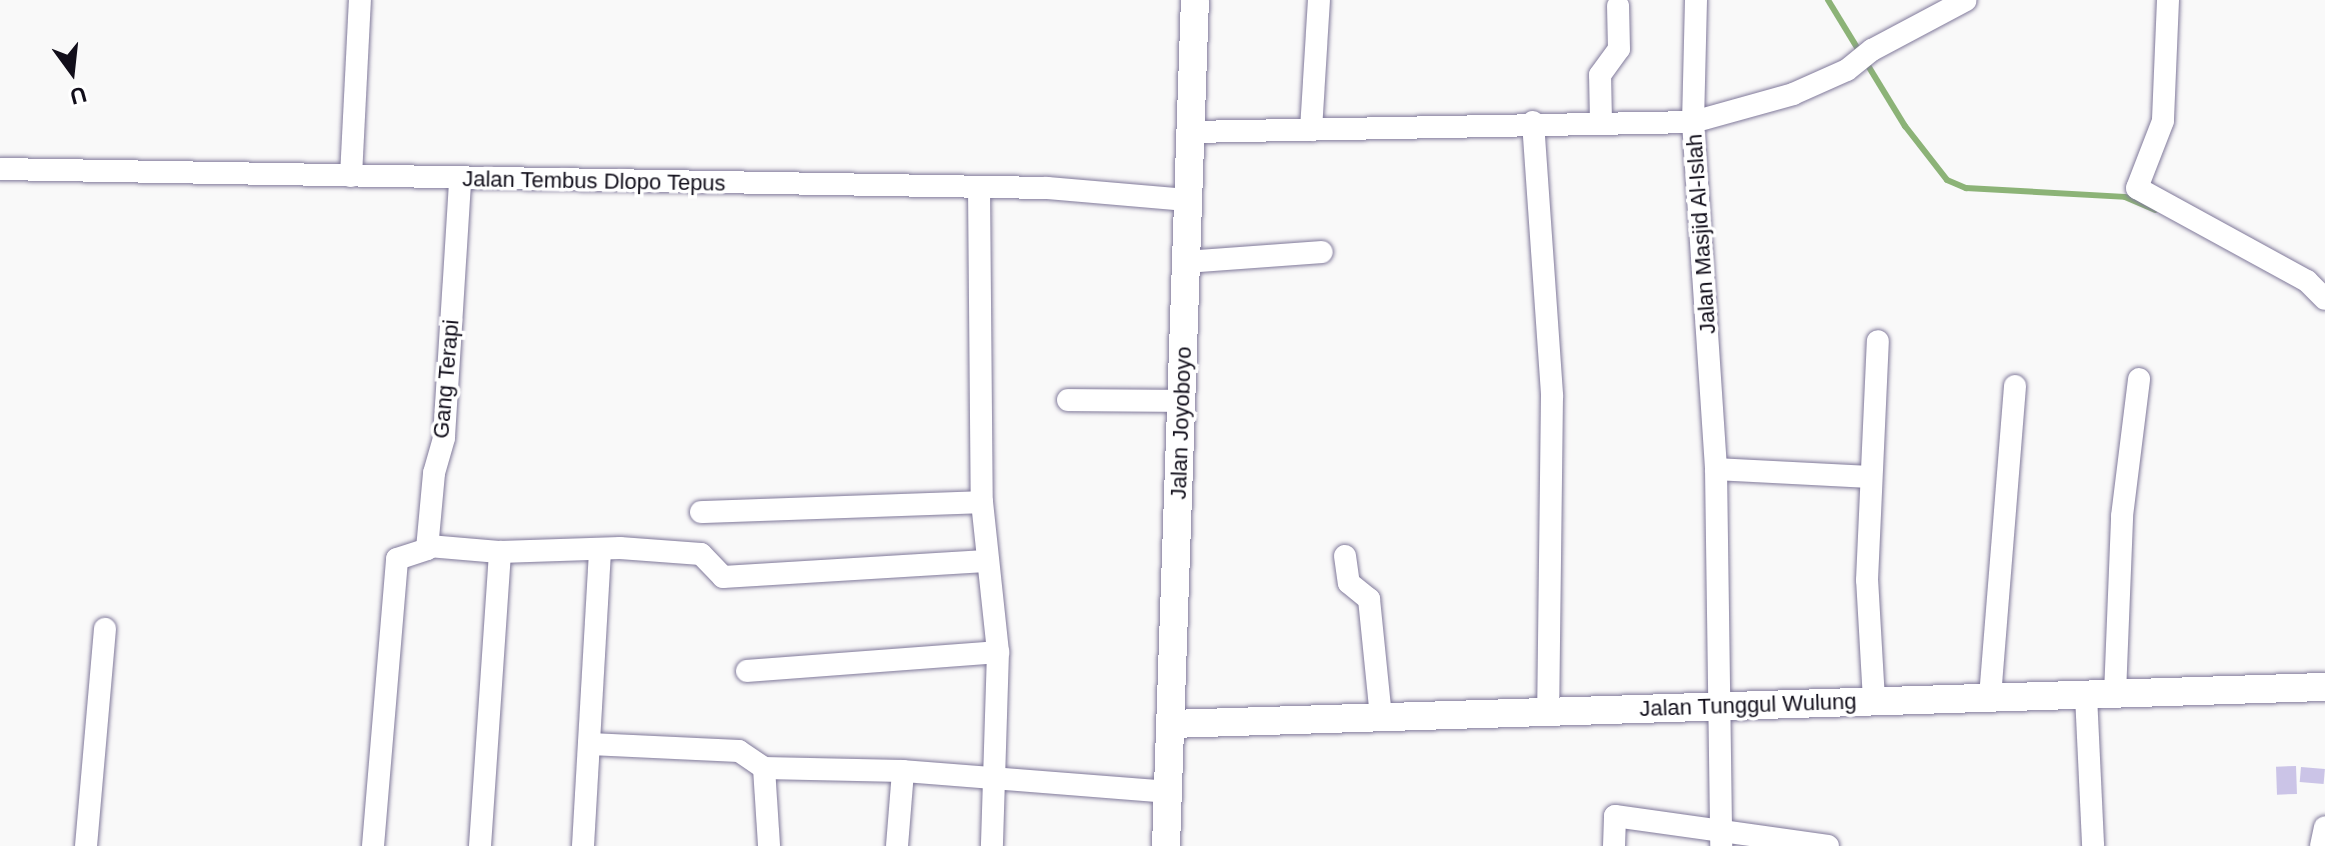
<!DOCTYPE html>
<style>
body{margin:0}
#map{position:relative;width:2325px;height:846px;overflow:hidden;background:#f9f9f9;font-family:Arial,sans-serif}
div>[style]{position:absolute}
.stream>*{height:6px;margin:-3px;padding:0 3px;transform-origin:3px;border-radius:3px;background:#8cb377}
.building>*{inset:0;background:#cbc4e7;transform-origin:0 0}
.roads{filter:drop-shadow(0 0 2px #80799a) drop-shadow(0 0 2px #80799a)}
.minor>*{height:22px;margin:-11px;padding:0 11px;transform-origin:11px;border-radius:11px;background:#fff}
.major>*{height:28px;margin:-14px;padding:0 14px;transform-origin:14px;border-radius:14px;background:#fff}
span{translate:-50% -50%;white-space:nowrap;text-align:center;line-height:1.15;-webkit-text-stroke:7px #fff;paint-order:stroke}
.street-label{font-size:22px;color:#110e1a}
.north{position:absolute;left:32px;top:32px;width:80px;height:80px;-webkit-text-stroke:6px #fff;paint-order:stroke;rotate:165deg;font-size:22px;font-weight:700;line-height:32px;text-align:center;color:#110e1a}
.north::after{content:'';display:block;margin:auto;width:28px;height:36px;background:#110e1a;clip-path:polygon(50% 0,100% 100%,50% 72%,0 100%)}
</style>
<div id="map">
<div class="stream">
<div style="left:1828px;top:0;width:148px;rotate:58.6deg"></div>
<div style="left:1905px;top:126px;width:68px;rotate:52.1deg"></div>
<div style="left:1947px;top:180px;width:21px;rotate:23deg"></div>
<div style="left:1966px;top:188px;width:159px;rotate:3.2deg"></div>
<div style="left:2125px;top:197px;width:33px;rotate:23deg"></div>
</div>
<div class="building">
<div style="left:2296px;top:766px;width:28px;height:20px;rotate:88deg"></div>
<div style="left:2301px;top:767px;width:24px;height:15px;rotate:5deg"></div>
</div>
<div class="roads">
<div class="minor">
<div style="left:1696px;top:0;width:122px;rotate:91.4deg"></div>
<div style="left:1693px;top:122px;width:104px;rotate:-15.6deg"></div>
<div style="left:1793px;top:94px;width:59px;rotate:-24deg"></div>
<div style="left:1847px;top:70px;width:32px;rotate:-39deg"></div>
<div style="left:1872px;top:50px;width:106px;rotate:-28deg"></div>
<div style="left:2168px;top:0;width:121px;rotate:92.4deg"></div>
<div style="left:2163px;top:121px;width:72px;rotate:111.2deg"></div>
<div style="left:2137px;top:188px;width:194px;rotate:28.7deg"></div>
<div style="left:2307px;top:281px;width:25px;rotate:45deg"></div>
<div style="left:1601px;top:121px;width:46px;rotate:-91.2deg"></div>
<div style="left:1600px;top:75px;width:32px;rotate:-54deg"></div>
<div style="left:1619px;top:49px;width:43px;rotate:-91.3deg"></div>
<div style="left:1533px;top:122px;width:275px;rotate:86deg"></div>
<div style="left:1552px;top:396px;width:316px;rotate:90.7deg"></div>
<div style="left:1311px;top:130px;width:130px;rotate:-86.5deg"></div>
<div style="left:1191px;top:132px;width:502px;rotate:-1.14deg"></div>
<div style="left:1693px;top:122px;width:348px;rotate:86.2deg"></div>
<div style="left:1716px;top:469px;width:377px;rotate:89.2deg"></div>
<div style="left:0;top:169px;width:1047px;rotate:1.04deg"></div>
<div style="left:1047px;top:188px;width:141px;rotate:4.9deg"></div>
<div style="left:351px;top:176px;width:176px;rotate:-87.1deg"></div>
<div style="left:979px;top:187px;width:315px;rotate:89.5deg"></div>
<div style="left:982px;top:502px;width:151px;rotate:83.9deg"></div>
<div style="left:998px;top:652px;width:194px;rotate:91.8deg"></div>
<div style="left:1186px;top:262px;width:136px;rotate:-4.2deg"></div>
<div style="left:1068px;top:400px;width:114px;rotate:0.5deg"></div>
<div style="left:1716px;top:469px;width:153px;rotate:3deg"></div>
<div style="left:701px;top:512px;width:281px;rotate:-2deg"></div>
<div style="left:428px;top:546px;width:72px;rotate:4.8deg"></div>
<div style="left:1345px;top:556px;width:27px;rotate:82deg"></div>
<div style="left:1349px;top:583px;width:26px;rotate:39deg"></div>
<div style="left:1369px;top:599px;width:119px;rotate:84.2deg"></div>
<div style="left:747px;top:671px;width:252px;rotate:-4.3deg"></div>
<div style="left:2115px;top:694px;width:178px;rotate:-87.7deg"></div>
<div style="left:2122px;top:516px;width:138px;rotate:-82.9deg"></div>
<div style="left:2086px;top:695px;width:151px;rotate:87.3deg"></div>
<div style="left:1990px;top:697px;width:312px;rotate:-85.4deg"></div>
<div style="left:1874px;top:700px;width:120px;rotate:-93.3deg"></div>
<div style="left:1867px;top:580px;width:239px;rotate:-87.4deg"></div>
<div style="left:590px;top:744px;width:149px;rotate:2.7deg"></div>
<div style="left:739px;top:751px;width:30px;rotate:34deg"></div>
<div style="left:764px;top:768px;width:139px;rotate:1.2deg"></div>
<div style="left:903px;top:771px;width:266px;rotate:4.5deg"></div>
<div style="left:764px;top:768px;width:78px;rotate:86.3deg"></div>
<div style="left:86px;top:846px;width:218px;rotate:-85deg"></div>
<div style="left:373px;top:846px;width:288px;rotate:-85.2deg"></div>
<div style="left:397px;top:559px;width:32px;rotate:-18deg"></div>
<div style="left:427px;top:549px;width:76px;rotate:-84.7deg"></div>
<div style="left:434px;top:473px;width:37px;rotate:-74deg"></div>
<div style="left:444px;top:437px;width:257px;rotate:-86.4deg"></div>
<div style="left:480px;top:846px;width:295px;rotate:-86.1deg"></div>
<div style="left:500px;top:552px;width:120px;rotate:-1.9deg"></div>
<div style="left:620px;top:548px;width:81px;rotate:4.2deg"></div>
<div style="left:701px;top:554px;width:32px;rotate:46deg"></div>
<div style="left:723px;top:577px;width:263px;rotate:-3.5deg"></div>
<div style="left:583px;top:846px;width:297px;rotate:-86.7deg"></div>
<div style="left:897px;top:846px;width:75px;rotate:-85.4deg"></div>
<div style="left:1614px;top:846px;width:30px;rotate:-88deg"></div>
<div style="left:1615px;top:816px;width:215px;rotate:8deg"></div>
<div style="left:2321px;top:846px;width:19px;rotate:-78deg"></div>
</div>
<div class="major">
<div style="left:1171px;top:724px;width:1155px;rotate:-1.84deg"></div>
<div style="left:1166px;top:846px;width:846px;rotate:-88.04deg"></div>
</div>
</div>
<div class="street-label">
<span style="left:594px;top:181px;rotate:1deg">Jalan Tembus Dlopo Tepus</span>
<span style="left:1701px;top:234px;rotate:-94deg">Jalan Masjid Al-Islah</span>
<span style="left:446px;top:379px;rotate:-85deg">Gang Terapi</span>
<span style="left:1181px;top:423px;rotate:-88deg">Jalan Joyoboyo</span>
<span style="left:1748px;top:705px;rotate:-2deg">Jalan Tunggul Wulung</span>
</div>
<div class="north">U</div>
</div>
